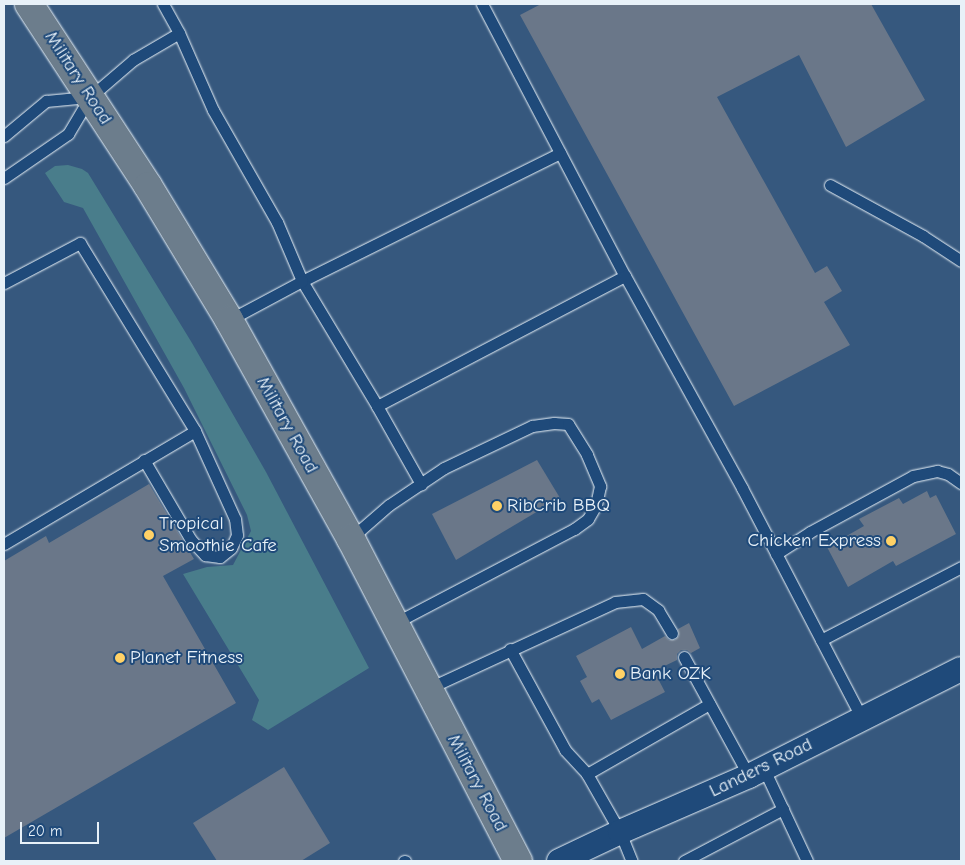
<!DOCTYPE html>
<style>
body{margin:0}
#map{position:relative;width:965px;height:865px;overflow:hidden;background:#36587e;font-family:"Comic Neue",sans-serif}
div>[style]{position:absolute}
.green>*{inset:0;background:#497d8b}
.building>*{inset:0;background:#6a7789}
.roads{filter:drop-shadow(0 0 1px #e8f1f8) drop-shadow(0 0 1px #e8f1f8)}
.service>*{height:11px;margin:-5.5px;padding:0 5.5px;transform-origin:5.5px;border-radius:5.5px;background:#1f4a7a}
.minor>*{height:24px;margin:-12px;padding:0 12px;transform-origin:12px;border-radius:12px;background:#1f4a7a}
.primary>*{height:28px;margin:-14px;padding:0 14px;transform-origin:14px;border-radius:14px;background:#6c7d8c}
.dots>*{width:14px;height:14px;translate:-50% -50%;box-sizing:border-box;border:2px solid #1f4a7a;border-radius:50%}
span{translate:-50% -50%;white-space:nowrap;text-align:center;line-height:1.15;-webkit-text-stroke:4px #1f4a7a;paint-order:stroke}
.street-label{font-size:19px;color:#e8f1f8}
.poi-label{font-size:19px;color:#e8f1f8}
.left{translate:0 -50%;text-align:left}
.right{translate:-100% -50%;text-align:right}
.frame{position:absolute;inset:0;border:5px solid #e8f1f8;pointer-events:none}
.scale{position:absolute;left:20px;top:822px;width:79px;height:22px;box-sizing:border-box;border:2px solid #e8f1f8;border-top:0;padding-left:6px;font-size:15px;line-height:18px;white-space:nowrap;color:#e8f1f8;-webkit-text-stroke:4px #1f4a7a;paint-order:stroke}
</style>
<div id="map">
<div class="green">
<div style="clip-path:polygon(68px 165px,82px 169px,88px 173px,192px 343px,266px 472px,369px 668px,268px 730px,252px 720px,259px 700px,183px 574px,207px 567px,233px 565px,251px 531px,247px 515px,184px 388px,83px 208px,64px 202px,45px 173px,55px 166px)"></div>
</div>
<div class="building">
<div style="clip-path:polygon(541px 4px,871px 4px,925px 100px,846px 147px,799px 55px,717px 97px,815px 273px,827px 266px,842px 291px,824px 302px,850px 345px,734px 406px,520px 15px)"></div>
<div style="clip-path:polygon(537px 460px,560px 498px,456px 560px,432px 514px)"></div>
<div style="clip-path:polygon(149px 484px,194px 559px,163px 576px,236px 703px,4px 838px,4px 561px,46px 536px,49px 543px)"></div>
<div style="clip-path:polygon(927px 491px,930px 498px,936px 495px,956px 534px,896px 566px,893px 561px,848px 587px,827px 547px,864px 526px,859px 519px,899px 498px,903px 504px)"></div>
<div style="clip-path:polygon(689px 623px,700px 648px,691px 653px,687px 650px,681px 650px,677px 654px,677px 660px,654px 671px,665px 692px,611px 720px,599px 699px,592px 703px,580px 681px,587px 677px,576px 656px,631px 627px,642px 649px,665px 636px,669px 640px,675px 640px,679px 636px,678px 629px)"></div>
<div style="clip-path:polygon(284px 767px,330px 843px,301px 861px,217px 861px,193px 823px)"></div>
</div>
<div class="roads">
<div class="service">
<div style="left:163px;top:4px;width:33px;rotate:61deg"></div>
<div style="left:482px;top:4px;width:307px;rotate:62.3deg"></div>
<div style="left:4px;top:136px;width:55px;rotate:-39.8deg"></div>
<div style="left:46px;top:101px;width:42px;rotate:-5.4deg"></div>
<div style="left:560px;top:153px;width:288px;rotate:153.6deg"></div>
<div style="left:302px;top:281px;width:146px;rotate:59deg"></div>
<div style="left:377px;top:406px;width:280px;rotate:-27.7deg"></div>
<div style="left:625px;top:276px;width:242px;rotate:61.1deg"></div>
<div style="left:742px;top:488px;width:260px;rotate:62.5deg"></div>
<div style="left:4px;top:178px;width:78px;rotate:-34.5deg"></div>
<div style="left:68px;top:134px;width:43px;rotate:-59.3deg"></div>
<div style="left:90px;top:97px;width:57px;rotate:-40.7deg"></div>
<div style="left:133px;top:60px;width:53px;rotate:-30.4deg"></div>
<div style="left:179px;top:33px;width:84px;rotate:66.2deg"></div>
<div style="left:213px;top:110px;width:129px;rotate:60.3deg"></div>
<div style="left:277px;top:222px;width:64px;rotate:67deg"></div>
<div style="left:302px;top:281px;width:83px;rotate:151.9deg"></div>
<div style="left:830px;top:185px;width:106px;rotate:28.7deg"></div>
<div style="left:923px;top:236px;width:45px;rotate:33.3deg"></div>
<div style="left:4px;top:283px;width:86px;rotate:-27.8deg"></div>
<div style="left:80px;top:243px;width:220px;rotate:58.5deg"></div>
<div style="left:195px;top:431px;width:222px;rotate:149.4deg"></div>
<div style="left:377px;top:406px;width:90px;rotate:60.6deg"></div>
<div style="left:144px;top:460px;width:93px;rotate:59.6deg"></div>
<div style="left:191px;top:540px;width:21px;rotate:47deg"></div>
<div style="left:205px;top:555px;width:15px;rotate:8deg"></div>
<div style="left:220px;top:557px;width:14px;rotate:-39deg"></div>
<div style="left:231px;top:548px;width:14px;rotate:-65deg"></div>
<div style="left:237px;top:535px;width:16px;rotate:-97deg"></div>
<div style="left:235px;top:519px;width:97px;rotate:-114.4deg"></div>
<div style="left:351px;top:538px;width:50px;rotate:-41deg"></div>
<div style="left:389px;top:505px;width:66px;rotate:-33.9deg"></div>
<div style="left:444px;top:468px;width:98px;rotate:-25.5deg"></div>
<div style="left:532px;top:426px;width:22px;rotate:-8deg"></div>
<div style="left:554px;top:423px;width:14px;rotate:4deg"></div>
<div style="left:568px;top:424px;width:36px;rotate:58deg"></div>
<div style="left:587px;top:455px;width:34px;rotate:67deg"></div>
<div style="left:600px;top:486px;width:19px;rotate:102deg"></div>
<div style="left:596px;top:505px;width:16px;rotate:120deg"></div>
<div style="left:588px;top:519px;width:17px;rotate:144deg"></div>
<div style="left:574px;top:529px;width:202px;rotate:152.3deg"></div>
<div style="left:776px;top:554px;width:40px;rotate:-32.9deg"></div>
<div style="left:810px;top:532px;width:117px;rotate:-28.5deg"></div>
<div style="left:913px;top:476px;width:25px;rotate:-12deg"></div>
<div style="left:937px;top:471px;width:11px;rotate:15deg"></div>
<div style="left:948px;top:474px;width:16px;rotate:35deg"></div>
<div style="left:821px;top:640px;width:158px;rotate:-27.5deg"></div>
<div style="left:510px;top:649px;width:115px;rotate:61.4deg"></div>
<div style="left:565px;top:750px;width:33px;rotate:47deg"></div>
<div style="left:587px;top:774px;width:67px;rotate:60.4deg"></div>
<div style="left:620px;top:832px;width:31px;rotate:68deg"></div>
<div style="left:684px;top:657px;width:136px;rotate:61.4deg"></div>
<div style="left:427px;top:689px;width:207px;rotate:-24.8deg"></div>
<div style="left:615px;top:602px;width:28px;rotate:-6deg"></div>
<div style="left:643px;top:599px;width:19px;rotate:36deg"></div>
<div style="left:658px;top:610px;width:27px;rotate:59deg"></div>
<div style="left:763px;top:767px;width:104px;rotate:64.9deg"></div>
<div style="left:587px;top:774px;width:141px;rotate:-29.8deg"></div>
<div style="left:404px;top:861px;width:1px"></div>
<div style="left:684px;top:861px;width:112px;rotate:-27.7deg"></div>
</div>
<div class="minor">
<div style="left:559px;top:861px;width:68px;rotate:-25.4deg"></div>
<div style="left:620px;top:832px;width:141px;rotate:-23.5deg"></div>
<div style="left:749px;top:776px;width:237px;rotate:-26.8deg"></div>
</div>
<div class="primary">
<div style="left:29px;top:4px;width:217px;rotate:56.8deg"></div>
<div style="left:148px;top:186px;width:157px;rotate:58.8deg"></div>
<div style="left:229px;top:320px;width:251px;rotate:60.9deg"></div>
<div style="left:351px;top:539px;width:363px;rotate:62.6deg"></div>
</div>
</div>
<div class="dots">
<div style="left:497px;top:506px;background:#ffd166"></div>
<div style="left:149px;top:535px;background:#ffd166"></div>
<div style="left:891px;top:541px;background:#ffd166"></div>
<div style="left:120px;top:658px;background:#ffd166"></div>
<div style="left:620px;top:674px;background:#ffd166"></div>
</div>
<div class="street-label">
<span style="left:78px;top:78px;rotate:57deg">Military Road</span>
<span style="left:287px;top:425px;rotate:61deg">Military Road</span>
<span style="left:761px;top:768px;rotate:-26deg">Landers Road</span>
<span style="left:477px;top:783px;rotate:62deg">Military Road</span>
</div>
<div class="poi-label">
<span class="left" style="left:507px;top:506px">RibCrib BBQ</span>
<span class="left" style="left:159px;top:535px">Tropical<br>Smoothie Cafe</span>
<span class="right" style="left:881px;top:541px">Chicken Express</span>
<span class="left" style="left:130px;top:658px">Planet Fitness</span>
<span class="left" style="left:630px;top:674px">Bank OZK</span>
</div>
<div class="frame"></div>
<div class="scale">20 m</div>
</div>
